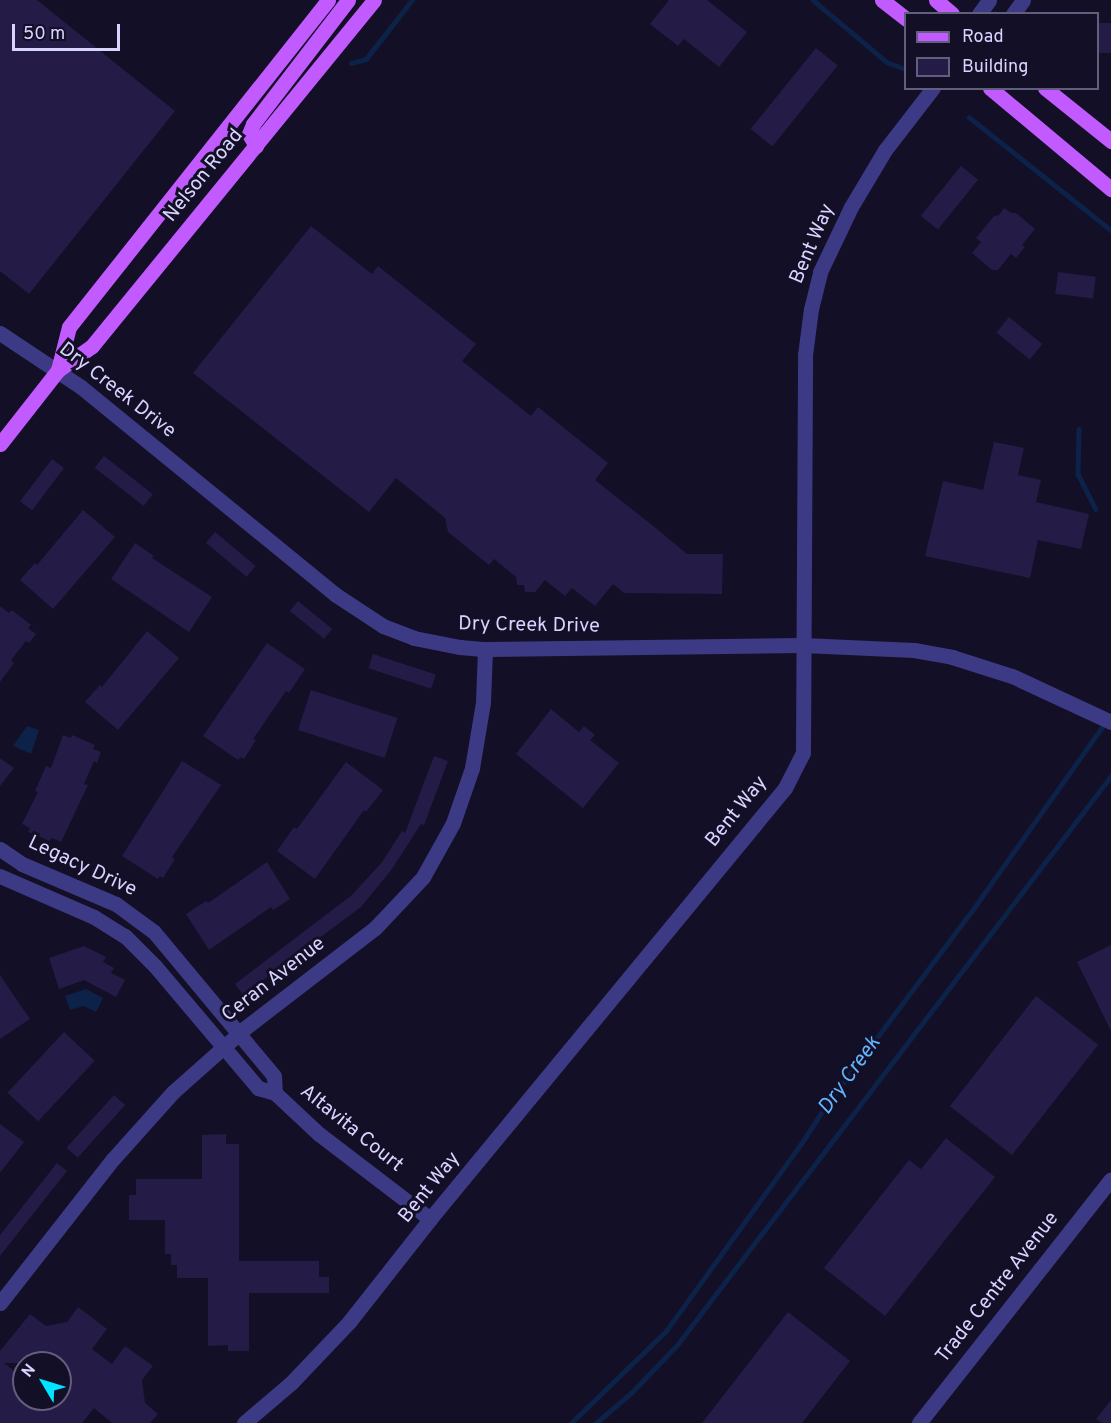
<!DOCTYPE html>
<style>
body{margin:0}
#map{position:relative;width:1111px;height:1423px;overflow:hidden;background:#130f26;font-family:Overpass,sans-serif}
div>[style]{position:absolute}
.water>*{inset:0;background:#0c2248}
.stream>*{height:4.5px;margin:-2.25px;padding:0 2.25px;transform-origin:2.25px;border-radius:2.25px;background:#0c2248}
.building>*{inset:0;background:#241b47;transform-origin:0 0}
.minor>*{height:15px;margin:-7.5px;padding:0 7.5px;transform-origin:7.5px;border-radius:7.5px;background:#3d3a85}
.major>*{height:15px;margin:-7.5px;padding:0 7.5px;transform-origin:7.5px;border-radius:7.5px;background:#c25bff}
span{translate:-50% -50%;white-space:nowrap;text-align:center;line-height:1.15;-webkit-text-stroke:6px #130f26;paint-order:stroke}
.street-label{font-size:20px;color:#d9d4ff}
.water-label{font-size:21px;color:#62b6ff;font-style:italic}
.legend{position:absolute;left:904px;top:12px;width:195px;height:78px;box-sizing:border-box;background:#130f26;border:2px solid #625e7d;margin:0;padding:8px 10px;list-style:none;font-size:18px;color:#d9d4ff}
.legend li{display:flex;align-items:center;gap:12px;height:30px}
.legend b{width:30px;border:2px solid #625e7d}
.north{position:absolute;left:12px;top:1351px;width:60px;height:60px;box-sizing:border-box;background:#130f26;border:2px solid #625e7d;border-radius:50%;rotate:308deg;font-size:16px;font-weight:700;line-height:24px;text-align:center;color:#d9d4ff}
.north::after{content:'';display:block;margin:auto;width:21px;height:27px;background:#00e5ff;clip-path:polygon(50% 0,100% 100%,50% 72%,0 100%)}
.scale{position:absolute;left:12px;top:24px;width:108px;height:27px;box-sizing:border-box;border:3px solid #d9d4ff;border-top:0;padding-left:8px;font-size:18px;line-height:21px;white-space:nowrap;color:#d9d4ff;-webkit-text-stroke:4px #130f26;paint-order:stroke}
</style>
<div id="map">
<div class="water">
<div style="clip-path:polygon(27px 726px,39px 730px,31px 754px,13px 746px)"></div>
<div style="clip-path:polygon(86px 989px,103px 998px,96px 1012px,84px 1006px,70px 1010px,65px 996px)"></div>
</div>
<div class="stream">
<div style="left:813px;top:0;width:97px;rotate:40deg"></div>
<div style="left:887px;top:62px;width:19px;rotate:21deg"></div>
<div style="left:351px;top:63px;width:16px;rotate:-15deg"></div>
<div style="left:366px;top:59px;width:75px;rotate:-52.1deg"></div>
<div style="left:969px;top:117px;width:181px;rotate:38.5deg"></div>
<div style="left:1079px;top:429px;width:45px;rotate:91.3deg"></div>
<div style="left:1078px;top:474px;width:39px;rotate:63deg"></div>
<div style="left:571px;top:1423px;width:132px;rotate:-44.1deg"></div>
<div style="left:666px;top:1331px;width:231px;rotate:-54.2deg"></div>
<div style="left:801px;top:1144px;width:44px;rotate:-57deg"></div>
<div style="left:825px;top:1107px;width:252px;rotate:-53.2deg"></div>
<div style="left:976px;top:905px;width:223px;rotate:-54.7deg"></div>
<div style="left:596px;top:1423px;width:46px;rotate:-40.6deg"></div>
<div style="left:631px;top:1393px;width:66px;rotate:-46.2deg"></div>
<div style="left:677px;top:1345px;width:716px;rotate:-52.67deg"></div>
</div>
<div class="building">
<div style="clip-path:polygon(0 0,37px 0,175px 111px,29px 294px,0 271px)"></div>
<div style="clip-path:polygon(669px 0,707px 0,747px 32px,719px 67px,684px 39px,678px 46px,650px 24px)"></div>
<div style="left:1111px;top:23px;width:30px;height:13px;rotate:90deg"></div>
<div style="left:816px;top:48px;width:28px;height:104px;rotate:39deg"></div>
<div style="left:961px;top:166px;width:22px;height:64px;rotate:39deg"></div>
<div style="clip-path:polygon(1004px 208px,1011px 213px,1016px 213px,1035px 229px,1022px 245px,1025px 247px,1016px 258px,1011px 254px,998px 270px,992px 270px,972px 253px,981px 242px,976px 238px,994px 216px,999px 215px)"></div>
<div style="clip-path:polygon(311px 226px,372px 274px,378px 266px,476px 344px,462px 361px,531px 416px,538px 407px,608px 463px,595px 480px,657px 529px,687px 554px,723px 554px,722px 594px,624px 593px,613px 584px,595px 606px,572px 588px,565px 596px,545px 580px,535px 592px,525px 592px,524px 585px,517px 585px,516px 577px,494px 559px,489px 565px,448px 532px,445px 518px,396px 478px,369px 512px,193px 373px)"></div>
<div style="left:1058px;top:272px;width:38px;height:22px;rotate:7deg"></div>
<div style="left:1009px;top:317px;width:43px;height:20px;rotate:39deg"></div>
<div style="clip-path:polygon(994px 442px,1024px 448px,1018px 475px,1041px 480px,1036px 502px,1089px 514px,1081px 549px,1038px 540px,1030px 578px,925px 556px,943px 481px,983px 490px)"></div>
<div style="left:104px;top:456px;width:62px;height:15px;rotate:38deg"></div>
<div style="left:52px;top:459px;width:15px;height:53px;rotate:37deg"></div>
<div style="clip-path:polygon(83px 510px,115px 537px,53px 609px,20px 580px,35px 563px,37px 565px)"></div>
<div style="left:215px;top:532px;width:53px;height:14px;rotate:40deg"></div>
<div style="clip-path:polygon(135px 543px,154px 556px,152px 558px,212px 597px,189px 632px,111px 579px)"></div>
<div style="left:298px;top:601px;width:44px;height:13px;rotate:39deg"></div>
<div style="clip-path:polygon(0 606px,9px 613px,12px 610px,31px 625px,28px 628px,36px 634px,29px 643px,26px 641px,11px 660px,14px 663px,0 682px)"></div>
<div style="clip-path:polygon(147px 631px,179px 658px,118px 730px,85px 702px,100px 685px,102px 687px)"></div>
<div style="clip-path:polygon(267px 643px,305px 669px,289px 693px,286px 691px,253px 739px,256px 740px,244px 759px,241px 757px,238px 760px,203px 736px)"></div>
<div style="left:373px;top:654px;width:66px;height:15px;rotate:18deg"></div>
<div style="left:311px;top:690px;width:91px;height:42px;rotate:18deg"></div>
<div style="clip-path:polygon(551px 709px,579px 732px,584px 726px,595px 735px,590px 740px,619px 763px,583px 808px,516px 754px)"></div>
<div style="clip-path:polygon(63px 735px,71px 738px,72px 735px,95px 745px,93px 749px,101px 752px,97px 763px,94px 761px,84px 784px,88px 785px,61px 842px,52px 838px,50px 841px,28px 832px,30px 828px,22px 824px,38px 792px,35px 791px,46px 766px,51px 768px)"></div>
<div style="clip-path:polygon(434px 756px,448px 761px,424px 825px,421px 824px,392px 869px,361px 907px,243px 995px,235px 984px,352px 895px,382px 862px,402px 831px,405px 833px)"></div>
<div style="clip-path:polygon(0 758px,14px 768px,0 786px)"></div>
<div style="clip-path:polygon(182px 761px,221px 785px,172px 857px,175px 859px,163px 878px,160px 876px,158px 879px,122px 856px)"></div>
<div style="clip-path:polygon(346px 762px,383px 790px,366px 812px,364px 810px,315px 879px,277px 851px,294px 827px,297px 829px)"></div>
<div style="clip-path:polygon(267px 862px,290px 899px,273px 910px,271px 907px,209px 950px,186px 914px,206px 901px,208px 903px)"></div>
<div style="clip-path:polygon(1111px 945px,1111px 1031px,1077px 962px)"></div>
<div style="clip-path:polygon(84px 946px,106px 957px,103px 962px,114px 968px,111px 973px,125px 980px,116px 997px,84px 980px,59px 989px,49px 958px)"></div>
<div style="clip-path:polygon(0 975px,30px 1019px,0 1039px)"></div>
<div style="left:1036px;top:996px;width:79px;height:140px;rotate:38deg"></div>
<div style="left:64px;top:1032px;width:42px;height:83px;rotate:43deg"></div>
<div style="left:114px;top:1095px;width:15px;height:71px;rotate:42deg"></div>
<div style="clip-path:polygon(0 1124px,24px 1142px,0 1173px)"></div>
<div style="clip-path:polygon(226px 1134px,226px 1144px,239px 1144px,239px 1261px,319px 1261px,319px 1277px,329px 1277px,329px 1293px,249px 1293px,249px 1351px,228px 1351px,228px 1345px,208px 1346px,208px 1278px,177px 1278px,177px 1265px,171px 1265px,171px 1254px,165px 1254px,165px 1220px,129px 1220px,129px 1195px,136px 1195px,136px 1179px,202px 1179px,202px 1135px)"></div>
<div style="clip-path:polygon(946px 1138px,995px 1177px,885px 1316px,824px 1268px,909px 1160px,921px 1169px)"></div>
<div style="clip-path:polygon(57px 1163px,67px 1171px,0 1256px,0 1235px)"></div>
<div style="clip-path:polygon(evenodd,78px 1307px,107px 1329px,92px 1349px,112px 1364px,125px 1346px,153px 1366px,142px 1380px,145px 1403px,158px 1414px,150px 1423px,112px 1423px,94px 1408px,82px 1423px,0 1423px,0 1351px,30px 1314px,46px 1326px,67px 1322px,78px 1307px,4px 1363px,60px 1363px,60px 1399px,24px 1399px,24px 1379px,4px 1363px)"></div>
<div style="clip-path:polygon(788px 1312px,850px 1361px,802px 1423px,702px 1423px)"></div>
<div style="clip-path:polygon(1111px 1400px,1111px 1423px,1102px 1423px,1096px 1419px)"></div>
</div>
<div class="minor">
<div style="left:979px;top:14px;width:17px;rotate:-54deg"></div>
<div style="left:1013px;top:14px;width:17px;rotate:-54deg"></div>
<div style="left:0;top:333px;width:97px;rotate:33.7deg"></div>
<div style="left:81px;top:387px;width:329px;rotate:39.2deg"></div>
<div style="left:336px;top:595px;width:56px;rotate:33.4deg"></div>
<div style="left:383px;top:626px;width:33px;rotate:21deg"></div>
<div style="left:414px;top:638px;width:47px;rotate:11.1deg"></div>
<div style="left:460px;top:647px;width:25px;rotate:5deg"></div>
<div style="left:485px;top:649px;width:318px;rotate:-0.7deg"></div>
<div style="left:803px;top:645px;width:111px;rotate:2.6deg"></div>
<div style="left:914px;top:650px;width:39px;rotate:10deg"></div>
<div style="left:952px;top:657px;width:63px;rotate:17.6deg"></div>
<div style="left:1012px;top:676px;width:109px;rotate:24.9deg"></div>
<div style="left:0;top:849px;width:27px;rotate:34deg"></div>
<div style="left:22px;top:864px;width:102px;rotate:23.1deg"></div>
<div style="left:116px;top:904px;width:47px;rotate:36.4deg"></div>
<div style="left:154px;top:932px;width:187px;rotate:50.2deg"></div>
<div style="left:274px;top:1076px;width:17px;rotate:87deg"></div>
<div style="left:0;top:876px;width:103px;rotate:23.6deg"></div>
<div style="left:94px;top:917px;width:36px;rotate:32deg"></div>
<div style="left:125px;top:936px;width:42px;rotate:45deg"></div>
<div style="left:155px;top:966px;width:160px;rotate:49.8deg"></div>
<div style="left:258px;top:1088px;width:18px;rotate:16deg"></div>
<div style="left:275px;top:1093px;width:60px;rotate:43deg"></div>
<div style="left:319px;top:1134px;width:140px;rotate:37.4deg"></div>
<div style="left:0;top:1303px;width:183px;rotate:-51.9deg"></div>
<div style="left:113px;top:1159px;width:90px;rotate:-48.2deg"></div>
<div style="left:173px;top:1092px;width:96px;rotate:-41.6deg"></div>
<div style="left:245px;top:1028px;width:164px;rotate:-37.6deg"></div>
<div style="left:375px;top:928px;width:70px;rotate:-46.7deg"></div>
<div style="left:423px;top:877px;width:62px;rotate:-60.9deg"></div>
<div style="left:453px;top:823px;width:58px;rotate:-70.9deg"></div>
<div style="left:472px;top:768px;width:67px;rotate:-80.5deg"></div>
<div style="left:483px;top:702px;width:53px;rotate:-87.8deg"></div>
<div style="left:244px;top:1423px;width:62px;rotate:-40.4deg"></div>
<div style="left:291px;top:1383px;width:84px;rotate:-46.4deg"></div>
<div style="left:349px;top:1322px;width:131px;rotate:-51.8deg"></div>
<div style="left:430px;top:1219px;width:558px;rotate:-50.52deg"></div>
<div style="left:785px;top:788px;width:39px;rotate:-63deg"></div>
<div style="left:803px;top:753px;width:398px;rotate:-89.7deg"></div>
<div style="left:805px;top:355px;width:46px;rotate:-82.6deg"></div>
<div style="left:811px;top:309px;width:38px;rotate:-76deg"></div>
<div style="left:820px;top:272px;width:72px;rotate:-64.5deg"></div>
<div style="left:851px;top:207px;width:66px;rotate:-59.2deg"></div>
<div style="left:885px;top:150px;width:78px;rotate:-52.3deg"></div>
<div style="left:919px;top:1423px;width:310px;rotate:-51.8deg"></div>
</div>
<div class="major">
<div style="left:882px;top:0;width:31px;rotate:38deg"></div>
<div style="left:936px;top:0;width:21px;rotate:41deg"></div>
<div style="left:990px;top:88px;width:158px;rotate:39.9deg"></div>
<div style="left:1045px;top:88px;width:85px;rotate:38.8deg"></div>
<div style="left:256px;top:146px;width:14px;rotate:-120deg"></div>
<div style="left:249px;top:134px;width:11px;rotate:-68deg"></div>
<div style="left:253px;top:124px;width:156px;rotate:-52.5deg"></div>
<div style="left:58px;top:370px;width:44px;rotate:-75.7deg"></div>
<div style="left:69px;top:327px;width:417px;rotate:-51.6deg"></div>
<div style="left:0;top:444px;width:94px;rotate:-51.9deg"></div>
<div style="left:58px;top:370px;width:42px;rotate:-35.2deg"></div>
<div style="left:92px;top:346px;width:446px;rotate:-50.8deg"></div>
</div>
<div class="street-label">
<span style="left:204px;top:176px;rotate:-51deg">Nelson Road</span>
<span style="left:813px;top:244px;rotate:-67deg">Bent Way</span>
<span style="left:117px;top:391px;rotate:38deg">Dry Creek Drive</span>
<span style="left:529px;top:626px;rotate:1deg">Dry Creek Drive</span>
<span style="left:737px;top:812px;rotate:-51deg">Bent Way</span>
<span style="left:82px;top:867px;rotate:25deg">Legacy Drive</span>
<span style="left:274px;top:980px;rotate:-38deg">Ceran Avenue</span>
<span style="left:351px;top:1129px;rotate:39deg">Altavita Court</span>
<span style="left:430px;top:1188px;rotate:-51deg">Bent Way</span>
<span style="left:998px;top:1288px;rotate:-52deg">Trade Centre Avenue</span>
</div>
<div class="water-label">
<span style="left:850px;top:1076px;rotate:-54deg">Dry Creek</span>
</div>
<ul class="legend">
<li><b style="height:8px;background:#c25bff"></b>Road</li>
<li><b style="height:16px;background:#241b47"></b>Building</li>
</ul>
<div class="north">N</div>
<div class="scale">50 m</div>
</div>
